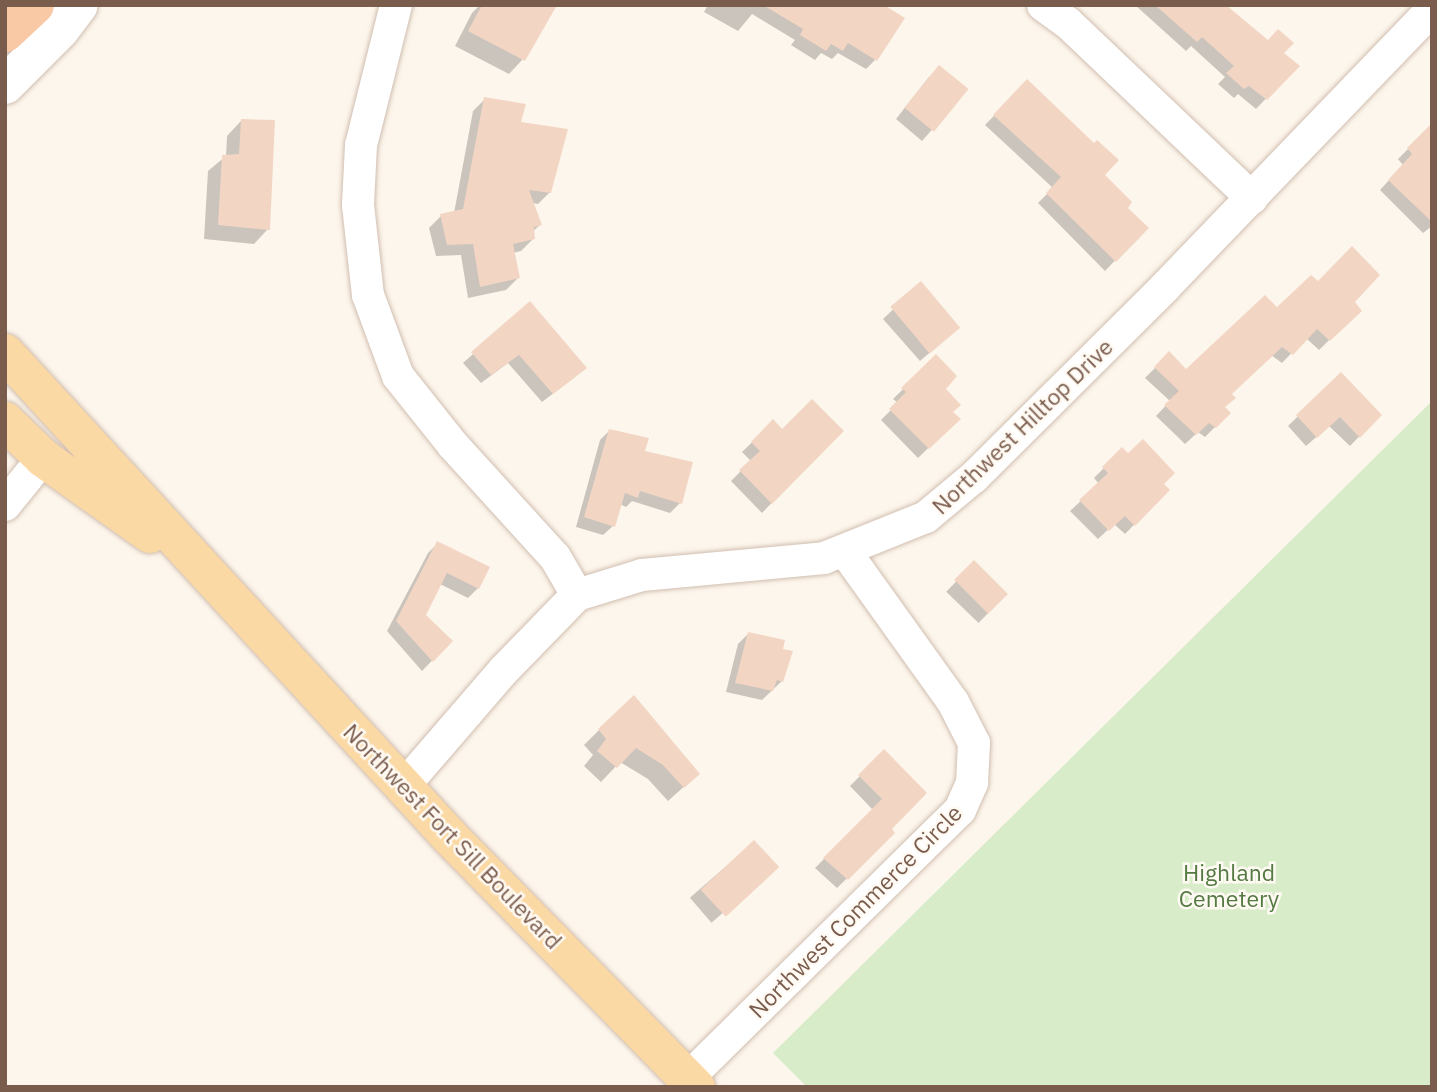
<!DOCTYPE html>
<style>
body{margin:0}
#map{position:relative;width:1437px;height:1092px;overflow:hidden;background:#fdf6ec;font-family:"IBM Plex Sans",sans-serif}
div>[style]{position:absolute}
.green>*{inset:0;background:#d8ecc9}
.shadow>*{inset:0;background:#0003;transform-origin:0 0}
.building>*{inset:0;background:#f3d5c3;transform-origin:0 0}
.roads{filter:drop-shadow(0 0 2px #d1beb0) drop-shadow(0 0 2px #d1beb0)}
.minor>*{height:32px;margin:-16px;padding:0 16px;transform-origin:16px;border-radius:16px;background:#fff}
.tertiary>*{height:38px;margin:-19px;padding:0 19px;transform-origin:19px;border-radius:19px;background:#fff}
.primary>*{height:38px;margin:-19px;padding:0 19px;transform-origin:19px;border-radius:19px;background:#fbd9a5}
.trunk>*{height:38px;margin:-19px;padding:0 19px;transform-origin:19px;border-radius:19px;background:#f9c8a4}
span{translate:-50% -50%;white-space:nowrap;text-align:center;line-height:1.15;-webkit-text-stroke:5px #fffaf3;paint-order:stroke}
.street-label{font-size:23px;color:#7a5c4d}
.park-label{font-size:23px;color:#537a41}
.frame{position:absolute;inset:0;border:7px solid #7a5c4d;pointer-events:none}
</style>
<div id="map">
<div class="green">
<div style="clip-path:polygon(1432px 401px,1432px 1087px,807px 1087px,773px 1053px)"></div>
</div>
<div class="shadow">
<div style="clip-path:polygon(480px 5px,555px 5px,523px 59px,509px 74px,455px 46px,472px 13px)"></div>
<div style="clip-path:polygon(708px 5px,881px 5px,875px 60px,866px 69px,838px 53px,832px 59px,821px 53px,815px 60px,791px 45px,795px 40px,752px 14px,738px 31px,704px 12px)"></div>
<div style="clip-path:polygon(1135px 5px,1230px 5px,1227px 8px,1297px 66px,1256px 109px,1238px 94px,1234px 98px,1218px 84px,1225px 77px,1191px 46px,1186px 51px)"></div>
<div style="clip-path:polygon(929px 77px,967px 90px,922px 141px,896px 119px)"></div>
<div style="clip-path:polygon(1027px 82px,1125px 208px,1146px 228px,1105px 271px,1038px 203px,1053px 188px,985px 125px)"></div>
<div style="clip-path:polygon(485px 99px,519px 124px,550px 192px,538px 204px,532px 203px,540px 225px,532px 232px,533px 239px,521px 251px,513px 253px,518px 278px,506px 290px,468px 298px,461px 255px,436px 256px,429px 228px,441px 216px,454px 213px,473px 111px)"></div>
<div style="clip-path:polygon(241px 121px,268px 229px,254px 244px,204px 239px,208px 171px,226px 156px,227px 136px)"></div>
<div style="clip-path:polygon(1428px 129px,1432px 133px,1432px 226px,1423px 233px,1380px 190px,1403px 165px,1398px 159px)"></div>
<div style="clip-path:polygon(921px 283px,948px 337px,920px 361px,883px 319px)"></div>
<div style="clip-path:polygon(1352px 302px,1359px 311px,1319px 350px,1306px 338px,1282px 363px,1271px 355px,1230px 395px,1223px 408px,1229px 413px,1205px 437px,1198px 432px,1185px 444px,1156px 416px,1170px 401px,1145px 378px,1169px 354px,1186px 371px,1277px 310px)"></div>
<div style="clip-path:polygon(530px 303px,575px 377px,542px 402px,508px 363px,481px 383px,463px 363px)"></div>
<div style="clip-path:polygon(936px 357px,951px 412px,958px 419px,918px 458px,881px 420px,898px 403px,893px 399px)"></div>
<div style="clip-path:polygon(1340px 375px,1380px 415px,1350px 446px,1329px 426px,1306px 446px,1288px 426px)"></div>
<div style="clip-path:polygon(773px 422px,782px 432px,841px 431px,762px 513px,731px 481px,751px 461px,742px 452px)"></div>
<div style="clip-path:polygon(609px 431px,642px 452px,680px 503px,670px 513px,632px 501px,626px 507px,620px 504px,613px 526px,603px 535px,576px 527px,600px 440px)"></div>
<div style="clip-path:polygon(1122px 450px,1168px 490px,1125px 534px,1114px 524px,1098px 539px,1070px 511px,1099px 484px,1094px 478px)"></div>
<div style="clip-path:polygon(438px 543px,478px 588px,468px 598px,440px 584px,424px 615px,451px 641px,422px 671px,387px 631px,428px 553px)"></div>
<div style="left:974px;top:563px;width:45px;height:40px;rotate:44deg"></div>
<div style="clip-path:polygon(748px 634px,782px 681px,762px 700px,726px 692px,738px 644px)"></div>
<div style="clip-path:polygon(599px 730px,698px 774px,668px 801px,648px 779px,620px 762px,601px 782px,584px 766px,593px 755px,584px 745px)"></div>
<div style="clip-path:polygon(884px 752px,889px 829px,893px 833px,837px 888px,815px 868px,873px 810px,850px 786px)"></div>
<div style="left:754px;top:842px;width:33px;height:85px;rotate:49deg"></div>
</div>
<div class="building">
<div style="clip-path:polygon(482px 5px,557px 5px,525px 61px,468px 31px)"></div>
<div style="clip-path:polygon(763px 5px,884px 5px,905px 18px,877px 61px,848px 43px,843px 51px,831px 44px,826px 51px,800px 35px,803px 29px)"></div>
<div style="clip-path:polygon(1155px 5px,1226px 5px,1268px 40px,1278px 29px,1294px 43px,1284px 53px,1300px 66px,1267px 100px,1249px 86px,1244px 89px,1226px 73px,1234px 66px,1202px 37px,1197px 42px)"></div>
<div style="left:939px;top:65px;width:38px;height:55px;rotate:39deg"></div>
<div style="clip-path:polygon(1027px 79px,1094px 143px,1097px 140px,1119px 160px,1105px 175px,1132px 202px,1128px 208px,1149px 228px,1116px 262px,1046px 193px,1061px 177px,993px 115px)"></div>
<div style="clip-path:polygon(484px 97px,526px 104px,521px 122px,568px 129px,551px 193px,529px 190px,542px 225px,534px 227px,535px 239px,513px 244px,520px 278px,480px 287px,473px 244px,447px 245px,440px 214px,463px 209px)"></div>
<div style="clip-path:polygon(241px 119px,275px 120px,270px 230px,218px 225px,222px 155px,239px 154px)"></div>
<div style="clip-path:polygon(1432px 123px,1432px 222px,1388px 180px,1412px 154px,1407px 148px)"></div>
<div style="clip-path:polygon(1352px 246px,1380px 275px,1355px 302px,1362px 311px,1330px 341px,1317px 329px,1293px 355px,1282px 347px,1232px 394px,1236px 398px,1225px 407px,1231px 413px,1216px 428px,1209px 423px,1196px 435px,1164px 405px,1179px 391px,1154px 367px,1169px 351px,1186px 369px,1265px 295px,1277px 307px,1311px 275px,1318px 281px)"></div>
<div style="left:921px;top:281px;width:61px;height:40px;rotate:50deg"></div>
<div style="clip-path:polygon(530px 301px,587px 368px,553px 394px,519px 355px,491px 375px,471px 352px)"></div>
<div style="clip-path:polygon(936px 354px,957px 376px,946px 389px,961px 405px,953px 412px,961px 419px,929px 449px,889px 409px,906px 392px,901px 388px)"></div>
<div style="clip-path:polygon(1341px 372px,1382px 415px,1360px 438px,1340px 417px,1317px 438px,1296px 415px)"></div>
<div style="clip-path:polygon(812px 399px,844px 431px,772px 504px,739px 470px,760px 451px,751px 442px,773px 419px,782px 429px)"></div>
<div style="clip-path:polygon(609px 429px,649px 438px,645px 451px,693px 462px,682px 504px,640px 491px,638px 498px,625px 493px,615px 527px,584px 517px)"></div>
<div style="clip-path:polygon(1143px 439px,1175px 473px,1164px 484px,1170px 490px,1135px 526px,1125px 516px,1109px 531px,1079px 500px,1108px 473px,1102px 467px,1122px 447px,1128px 453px)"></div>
<div style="clip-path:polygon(437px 541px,490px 567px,479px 589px,447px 573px,426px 615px,453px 641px,433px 662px,396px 621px)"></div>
<div style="left:974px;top:560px;width:48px;height:28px;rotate:45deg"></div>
<div style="clip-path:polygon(748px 632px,785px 640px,783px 649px,793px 651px,783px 682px,777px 680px,773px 691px,735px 683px)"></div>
<div style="clip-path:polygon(634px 695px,700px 774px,684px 788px,663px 765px,636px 748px,617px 768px,597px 751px,606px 739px,598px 729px)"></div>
<div style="clip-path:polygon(884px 749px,927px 793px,892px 829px,895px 833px,848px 880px,823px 858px,882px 799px,858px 775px)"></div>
<div style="left:754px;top:840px;width:37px;height:73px;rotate:47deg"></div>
</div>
<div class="roads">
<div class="minor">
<div style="left:396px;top:5px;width:144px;rotate:104deg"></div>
<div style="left:361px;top:145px;width:60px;rotate:92.9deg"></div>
<div style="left:358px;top:205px;width:91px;rotate:83.7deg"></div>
<div style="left:368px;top:295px;width:86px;rotate:69.7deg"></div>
<div style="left:398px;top:376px;width:87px;rotate:51.5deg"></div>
<div style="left:452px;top:444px;width:153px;rotate:47.7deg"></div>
<div style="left:555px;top:557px;width:44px;rotate:59.9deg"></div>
<div style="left:1043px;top:5px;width:31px;rotate:36deg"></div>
<div style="left:1068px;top:23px;width:254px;rotate:43.6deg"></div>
<div style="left:5px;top:505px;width:60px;rotate:-51deg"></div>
<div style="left:403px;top:787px;width:155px;rotate:-49.2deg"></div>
<div style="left:504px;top:670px;width:105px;rotate:-45.8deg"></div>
<div style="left:577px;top:595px;width:68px;rotate:-17.1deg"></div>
<div style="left:642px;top:575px;width:183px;rotate:-5.3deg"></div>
<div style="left:824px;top:558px;width:110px;rotate:-21.9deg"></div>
<div style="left:926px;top:517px;width:62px;rotate:-39.8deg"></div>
<div style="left:974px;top:477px;width:269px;rotate:-44.8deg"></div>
<div style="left:1165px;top:287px;width:385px;rotate:-46.1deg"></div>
<div style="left:688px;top:1078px;width:382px;rotate:-44.6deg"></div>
<div style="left:960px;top:810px;width:30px;rotate:-66deg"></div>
<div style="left:972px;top:783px;width:40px;rotate:-87.1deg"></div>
<div style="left:974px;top:743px;width:46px;rotate:-117.1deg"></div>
<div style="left:953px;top:702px;width:186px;rotate:-125.6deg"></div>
</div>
<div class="tertiary">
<div style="left:5px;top:85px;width:78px;rotate:-45deg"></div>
<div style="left:60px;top:30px;width:31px;rotate:-53deg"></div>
</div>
<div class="primary">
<div style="left:5px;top:353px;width:657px;rotate:47.4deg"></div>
<div style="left:450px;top:837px;width:351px;rotate:45.5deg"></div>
<div style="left:5px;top:421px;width:53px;rotate:44.2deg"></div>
<div style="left:43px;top:458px;width:131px;rotate:35.4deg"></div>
</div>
<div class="trunk">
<div style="left:5px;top:33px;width:41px;rotate:-43deg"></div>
</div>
</div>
<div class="street-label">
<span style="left:1022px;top:426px;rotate:-44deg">Northwest Hilltop Drive</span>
<span style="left:453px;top:836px;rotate:46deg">Northwest Fort Sill Boulevard</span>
<span style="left:855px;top:911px;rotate:-45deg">Northwest Commerce Circle</span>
</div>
<div class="park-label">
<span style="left:1229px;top:885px">Highland<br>Cemetery</span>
</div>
<div class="frame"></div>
</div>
